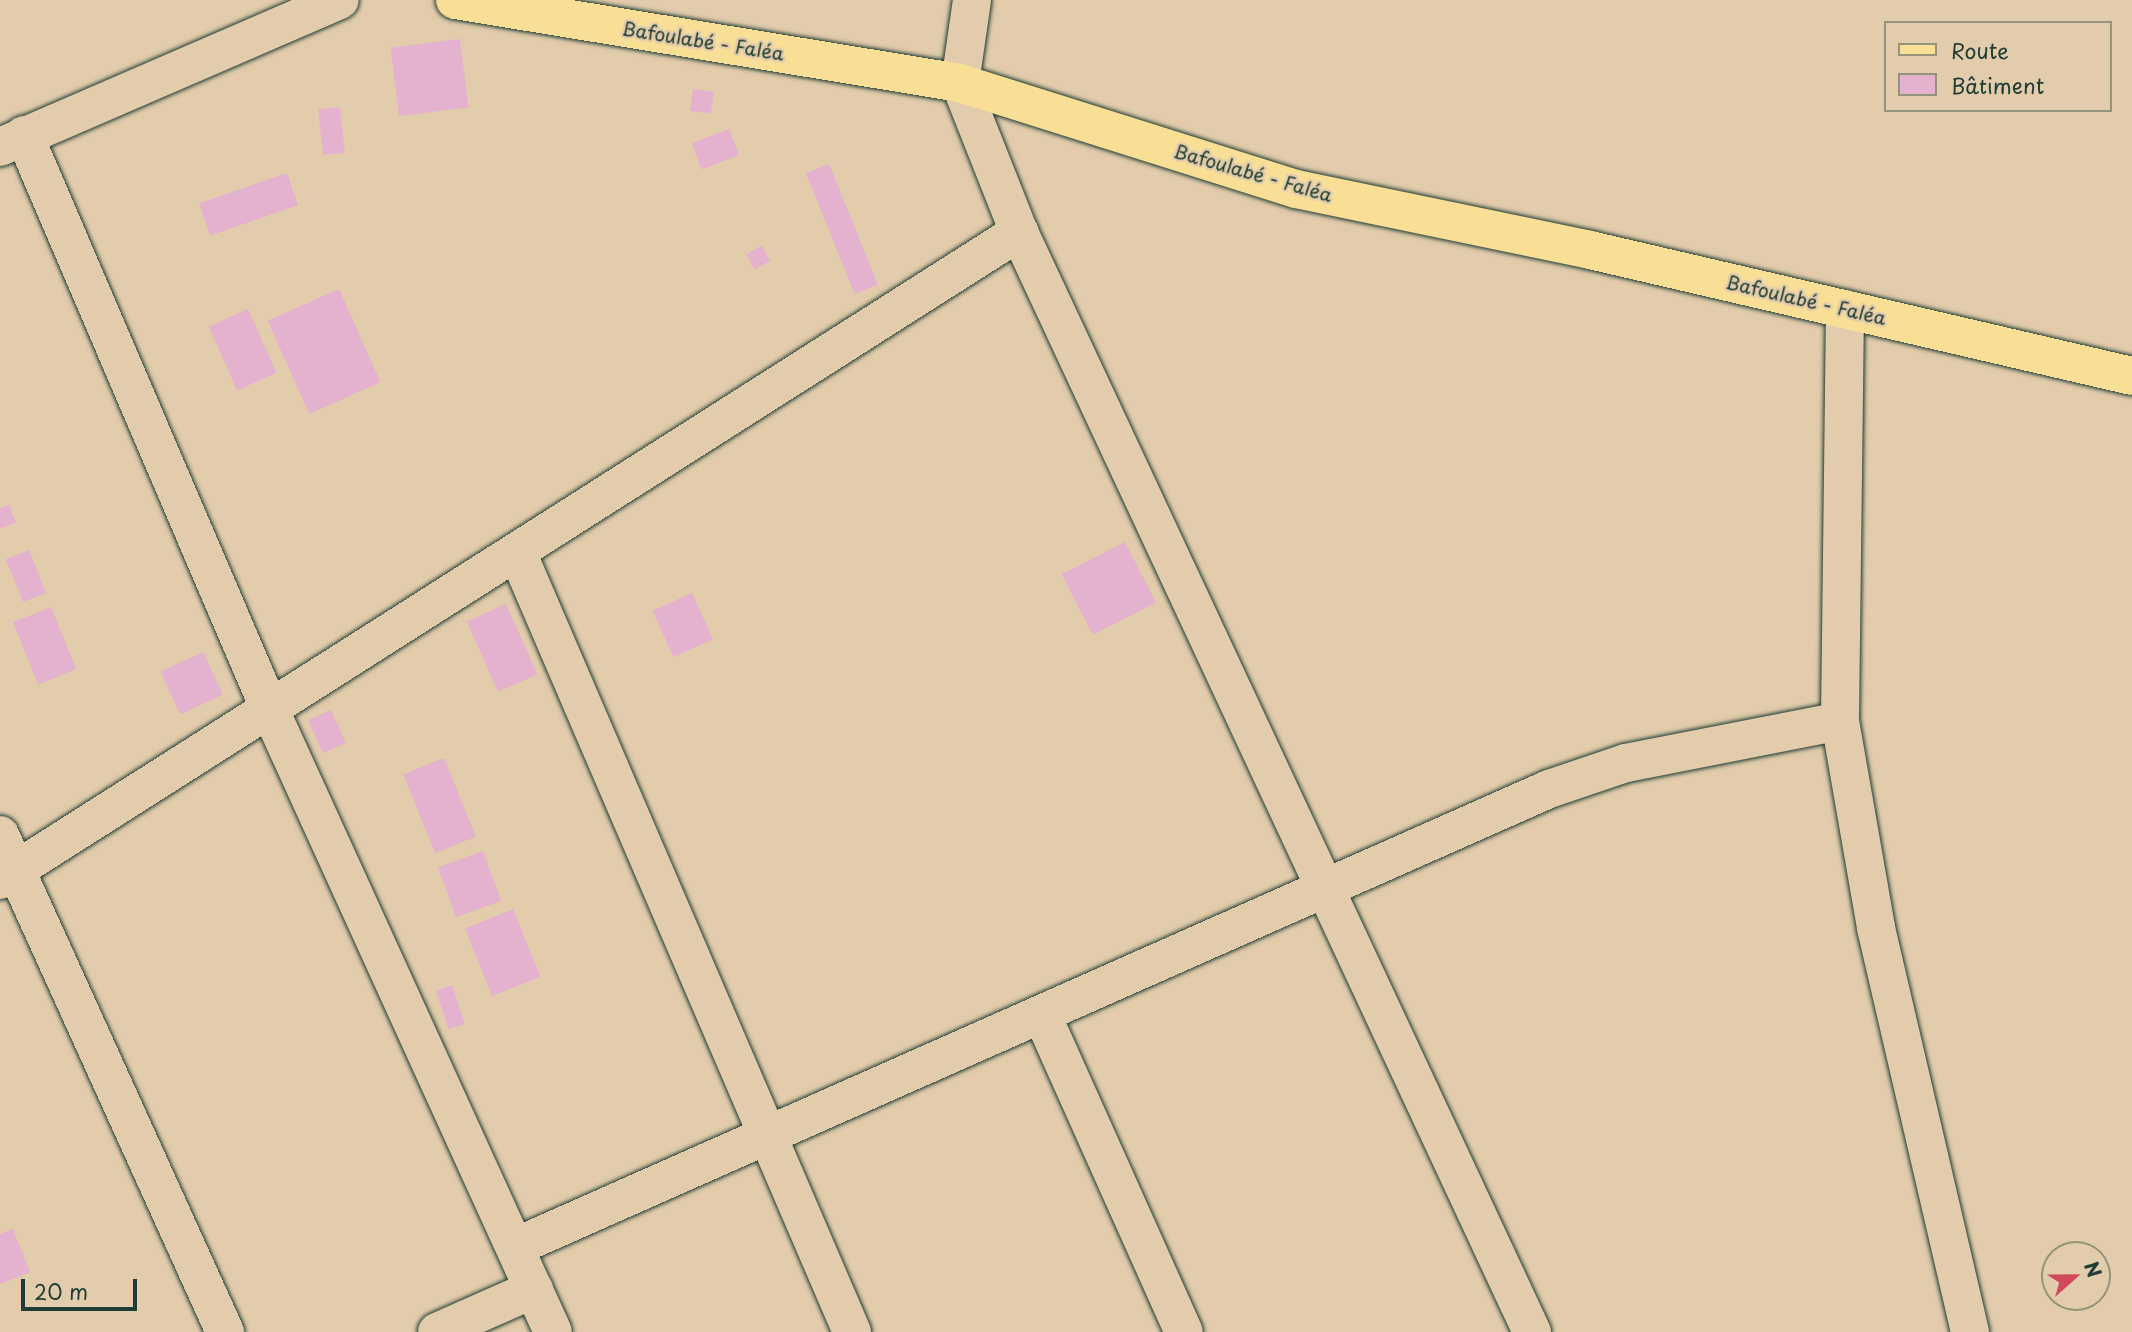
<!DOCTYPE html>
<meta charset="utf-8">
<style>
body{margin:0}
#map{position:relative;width:2132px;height:1332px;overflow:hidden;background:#e2ccab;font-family:"Playpen Sans",sans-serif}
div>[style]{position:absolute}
.building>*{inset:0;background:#e4b1cf;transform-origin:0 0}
.roads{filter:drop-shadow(0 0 2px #1f3d34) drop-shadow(0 0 2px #1f3d34)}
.minor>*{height:38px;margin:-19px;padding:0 19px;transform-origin:19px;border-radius:19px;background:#e2ccab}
.major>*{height:38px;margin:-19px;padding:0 19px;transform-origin:19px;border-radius:19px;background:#f9df96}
span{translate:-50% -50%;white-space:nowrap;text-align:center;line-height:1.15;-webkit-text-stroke:5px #e2ccab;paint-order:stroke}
.street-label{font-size:19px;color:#1f3d34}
.legend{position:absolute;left:1884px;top:21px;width:228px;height:91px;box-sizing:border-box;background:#e2ccab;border:2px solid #94937b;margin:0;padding:9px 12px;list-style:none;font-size:21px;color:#1f3d34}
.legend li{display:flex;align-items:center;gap:14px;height:35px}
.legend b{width:35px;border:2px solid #94937b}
.north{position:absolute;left:2041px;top:1241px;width:70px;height:70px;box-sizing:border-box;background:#e2ccab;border:2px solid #94937b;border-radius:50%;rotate:69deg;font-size:19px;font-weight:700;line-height:28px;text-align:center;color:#1f3d34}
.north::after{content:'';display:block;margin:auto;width:24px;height:32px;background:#d1495b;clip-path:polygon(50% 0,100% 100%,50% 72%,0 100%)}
.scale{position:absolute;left:21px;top:1279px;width:116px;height:32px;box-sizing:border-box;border:4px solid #1f3d34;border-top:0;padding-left:9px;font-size:21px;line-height:24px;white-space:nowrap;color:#1f3d34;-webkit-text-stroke:5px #e2ccab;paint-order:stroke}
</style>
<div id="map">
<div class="building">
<div style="left:460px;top:39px;width:69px;height:70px;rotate:83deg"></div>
<div style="left:693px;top:89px;width:21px;height:22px;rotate:8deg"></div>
<div style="left:340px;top:107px;width:46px;height:22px;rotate:84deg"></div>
<div style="left:729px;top:129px;width:28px;height:40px;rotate:69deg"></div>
<div style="left:829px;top:164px;width:130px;height:25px;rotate:68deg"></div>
<div style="left:287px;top:173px;width:34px;height:93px;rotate:71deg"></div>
<div style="left:762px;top:246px;width:17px;height:18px;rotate:62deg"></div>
<div style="left:339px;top:289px;width:102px;height:78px;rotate:66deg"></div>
<div style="left:248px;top:309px;width:70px;height:43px;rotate:66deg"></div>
<div style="clip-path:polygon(9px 505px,16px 523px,0 528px,0 508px)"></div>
<div style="left:1125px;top:542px;width:68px;height:71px;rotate:63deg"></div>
<div style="left:29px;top:550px;width:46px;height:25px;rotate:68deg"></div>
<div style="left:692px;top:593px;width:51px;height:43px;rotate:66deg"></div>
<div style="left:506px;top:604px;width:77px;height:43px;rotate:66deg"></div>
<div style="left:51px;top:607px;width:67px;height:41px;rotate:68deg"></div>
<div style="left:203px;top:652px;width:47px;height:47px;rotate:65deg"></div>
<div style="left:331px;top:710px;width:36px;height:25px;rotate:66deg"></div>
<div style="left:444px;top:758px;width:85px;height:44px;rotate:68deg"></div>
<div style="left:483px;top:851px;width:53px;height:48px;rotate:70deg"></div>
<div style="left:513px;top:909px;width:73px;height:52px;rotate:68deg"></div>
<div style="left:452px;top:985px;width:41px;height:17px;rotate:72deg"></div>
<div style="clip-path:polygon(13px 1229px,30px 1272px,0 1284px,0 1234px)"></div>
</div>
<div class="roads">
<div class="minor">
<div style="left:972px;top:0;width:84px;rotate:98.2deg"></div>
<div style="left:960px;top:83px;width:160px;rotate:68.4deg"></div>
<div style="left:1019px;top:232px;width:1214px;rotate:65deg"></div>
<div style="left:24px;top:135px;width:625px;rotate:66.84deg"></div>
<div style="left:270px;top:710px;width:683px;rotate:65.54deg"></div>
<div style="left:0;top:147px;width:370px;rotate:-23.4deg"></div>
<div style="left:1845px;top:309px;width:412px;rotate:90.7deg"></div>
<div style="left:1840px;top:721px;width:210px;rotate:80.1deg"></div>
<div style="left:1876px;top:928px;width:415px;rotate:76.9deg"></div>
<div style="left:517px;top:552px;width:849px;rotate:66.76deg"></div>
<div style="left:0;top:835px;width:546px;rotate:65.64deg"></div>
<div style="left:0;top:880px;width:1208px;rotate:-32.45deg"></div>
<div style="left:1042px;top:1015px;width:347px;rotate:65.9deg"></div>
<div style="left:515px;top:1247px;width:1131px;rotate:-23.89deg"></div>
<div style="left:1549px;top:789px;width:81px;rotate:-18.7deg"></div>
<div style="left:1626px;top:763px;width:218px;rotate:-11.1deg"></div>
<div style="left:437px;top:1332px;width:106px;rotate:-23.9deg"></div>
</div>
<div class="major">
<div style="left:455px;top:0;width:512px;rotate:9.33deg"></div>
<div style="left:960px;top:83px;width:352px;rotate:17.5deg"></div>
<div style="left:1296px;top:189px;width:300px;rotate:11.7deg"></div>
<div style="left:1590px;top:250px;width:556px;rotate:13.09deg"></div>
</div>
</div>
<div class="street-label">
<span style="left:703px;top:41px;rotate:9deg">Bafoulabé - Faléa</span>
<span style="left:1253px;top:173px;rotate:16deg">Bafoulabé - Faléa</span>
<span style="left:1806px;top:300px;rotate:13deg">Bafoulabé - Faléa</span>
</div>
<ul class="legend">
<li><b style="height:9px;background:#f9df96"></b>Route</li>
<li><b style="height:19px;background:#e4b1cf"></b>Bâtiment</li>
</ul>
<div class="north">N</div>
<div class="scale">20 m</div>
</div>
